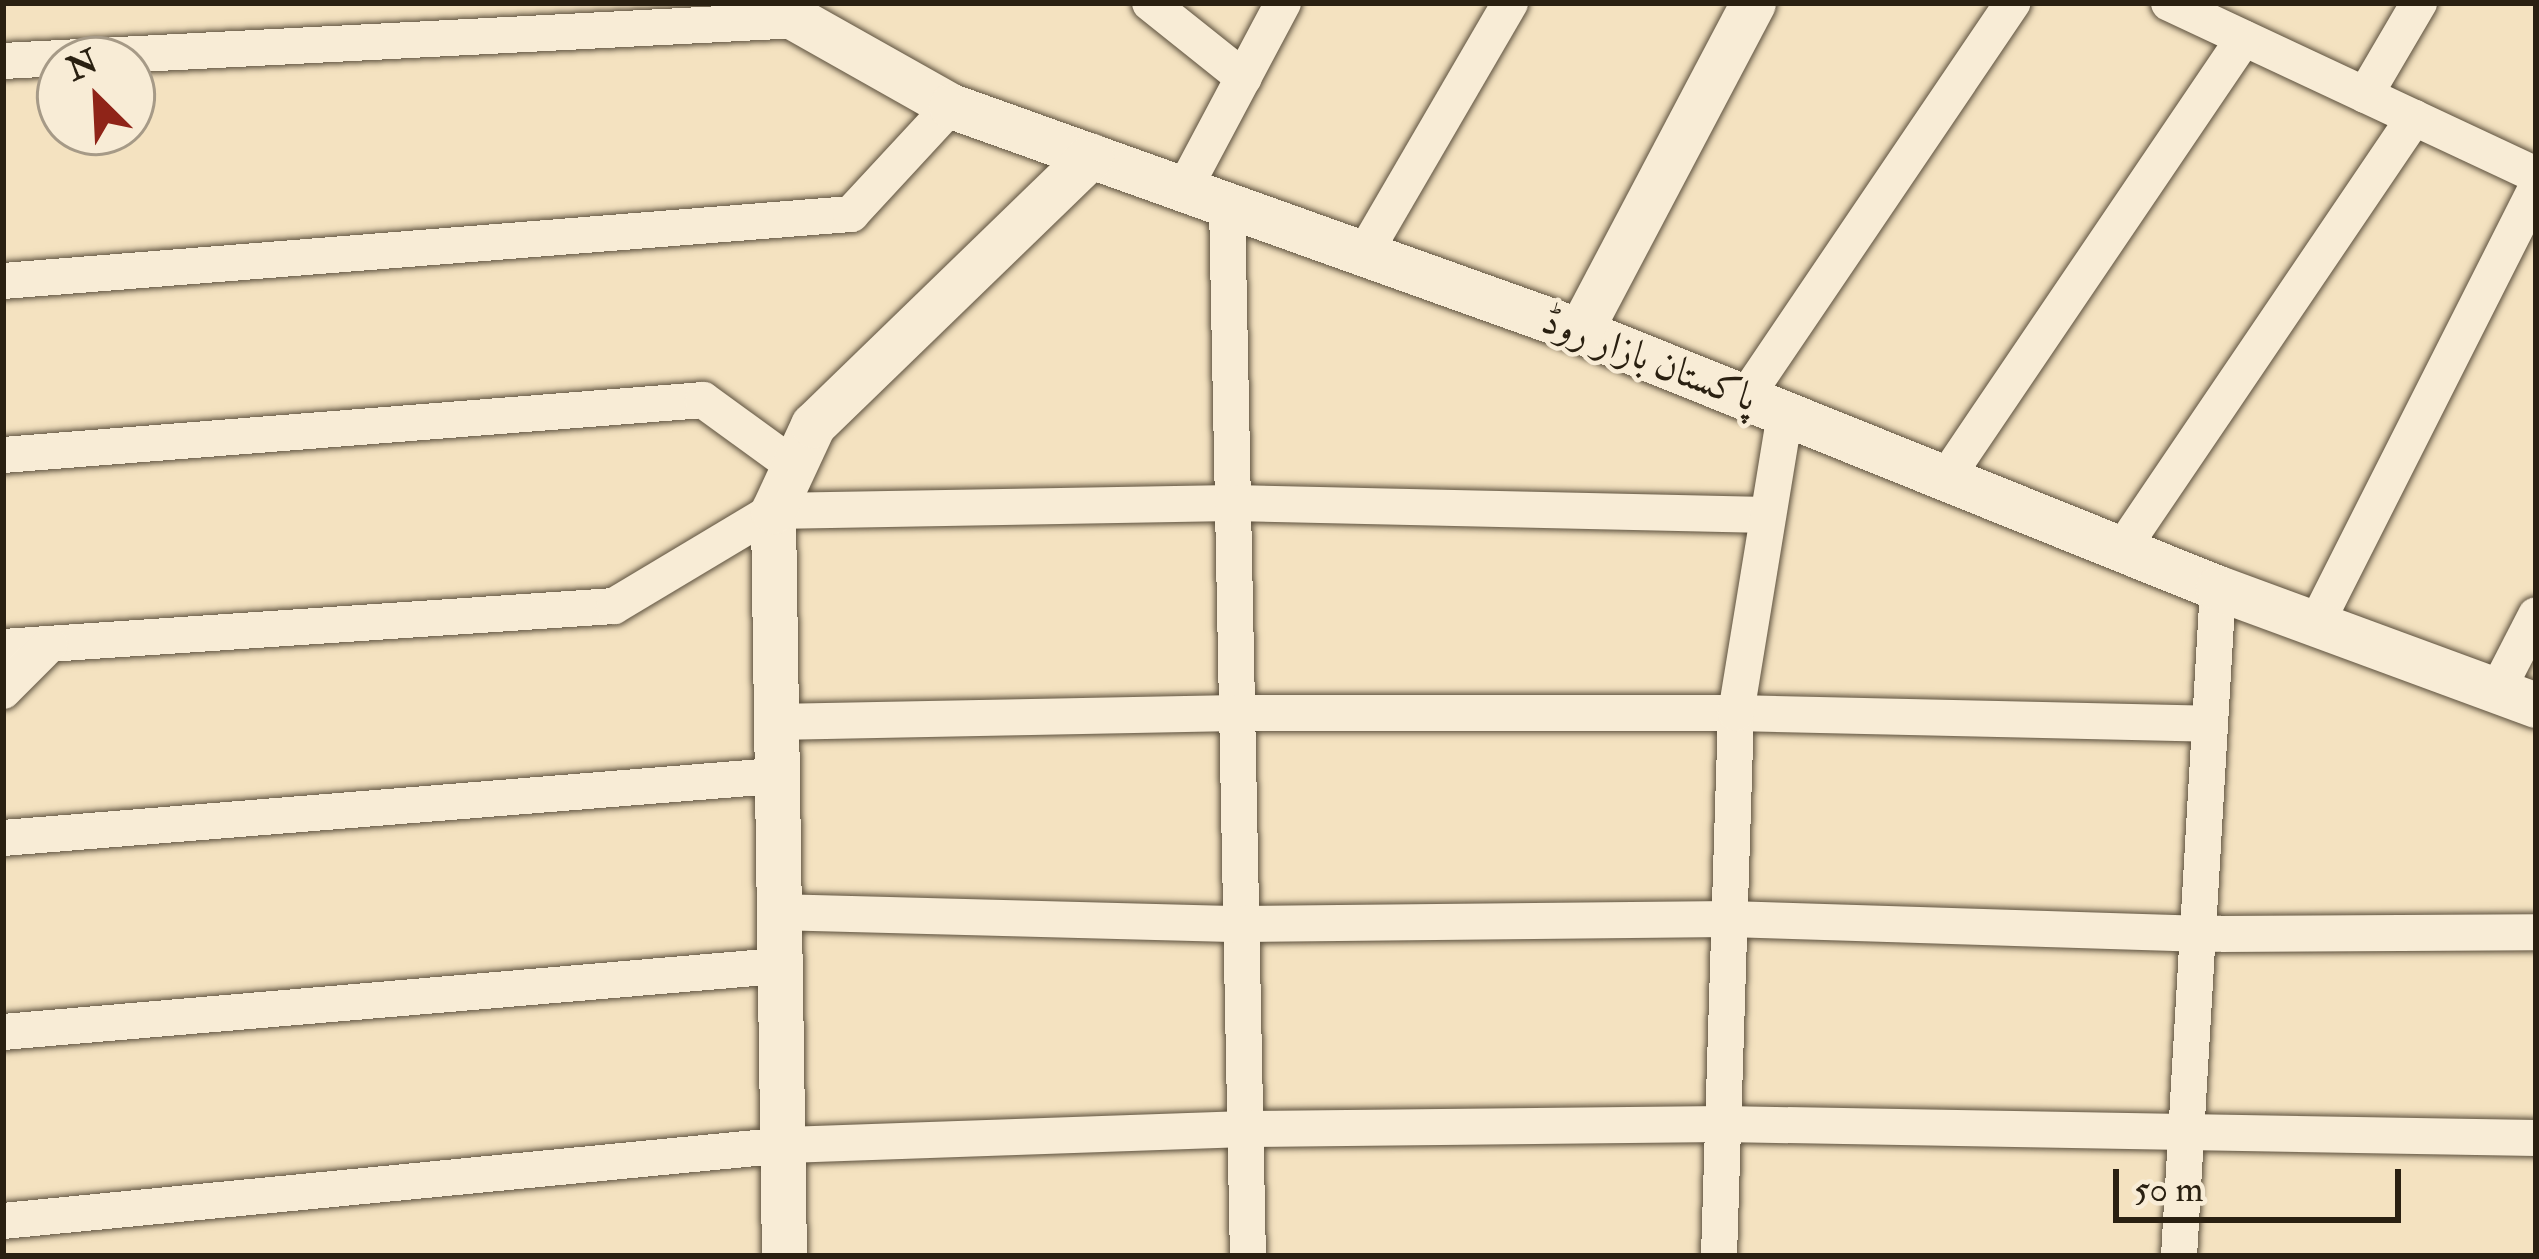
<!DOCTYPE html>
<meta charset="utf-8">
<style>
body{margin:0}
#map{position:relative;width:2539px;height:1259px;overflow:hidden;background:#f4e2c0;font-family:"IM FELL Double Pica",Amiri,serif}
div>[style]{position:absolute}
.roads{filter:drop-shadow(0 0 3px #5c503d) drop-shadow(0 0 3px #5c503d)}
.minor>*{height:36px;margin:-18px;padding:0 18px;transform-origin:18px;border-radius:18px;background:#f8ecd6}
.tertiary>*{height:45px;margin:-22.5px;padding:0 22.5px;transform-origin:22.5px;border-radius:22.5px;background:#f8ecd6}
span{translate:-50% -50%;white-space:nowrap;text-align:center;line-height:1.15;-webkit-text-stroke:9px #f8ecd6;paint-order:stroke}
.street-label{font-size:39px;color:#2a2011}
.frame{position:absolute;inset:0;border:6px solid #2a2011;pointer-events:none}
.north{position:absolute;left:36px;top:36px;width:120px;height:120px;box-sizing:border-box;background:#f8ecd6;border:3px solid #a69a87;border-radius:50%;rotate:336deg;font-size:33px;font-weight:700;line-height:48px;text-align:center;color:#2a2011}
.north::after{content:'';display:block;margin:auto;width:42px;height:54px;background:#8f2418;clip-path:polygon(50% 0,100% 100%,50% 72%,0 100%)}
.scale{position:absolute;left:2113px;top:1169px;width:288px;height:54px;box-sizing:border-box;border:6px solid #2a2011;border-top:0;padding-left:15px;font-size:36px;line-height:42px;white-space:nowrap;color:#2a2011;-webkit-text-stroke:9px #f8ecd6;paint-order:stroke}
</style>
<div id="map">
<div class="roads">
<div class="minor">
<div style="left:1150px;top:3px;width:120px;rotate:38.6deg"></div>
<div style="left:2169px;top:3px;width:405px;rotate:25.1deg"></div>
<div style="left:3px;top:61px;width:796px;rotate:-2.95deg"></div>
<div style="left:2365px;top:95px;width:107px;rotate:-59.6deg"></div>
<div style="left:1184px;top:189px;width:211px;rotate:-62deg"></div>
<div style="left:1227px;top:204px;width:1052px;rotate:88.86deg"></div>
<div style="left:1364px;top:254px;width:290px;rotate:-59.8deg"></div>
<div style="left:3px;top:281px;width:851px;rotate:-4.52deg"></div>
<div style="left:851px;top:214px;width:147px;rotate:-47.2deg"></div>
<div style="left:1745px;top:398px;width:477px;rotate:-55.9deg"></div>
<div style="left:3px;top:455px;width:702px;rotate:-4.49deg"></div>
<div style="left:703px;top:400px;width:112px;rotate:36deg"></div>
<div style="left:1946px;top:478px;width:531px;rotate:-55.89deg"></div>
<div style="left:2122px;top:549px;width:521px;rotate:-55.88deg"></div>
<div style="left:2316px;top:624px;width:488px;rotate:-63.2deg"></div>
<div style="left:3px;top:647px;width:612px;rotate:-3.84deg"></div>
<div style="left:614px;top:606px;width:185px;rotate:-30.9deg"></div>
<div style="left:773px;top:511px;width:460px;rotate:-1deg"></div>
<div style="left:1233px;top:503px;width:535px;rotate:1.28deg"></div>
<div style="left:3px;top:691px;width:66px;rotate:-45deg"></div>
<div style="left:2497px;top:691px;width:85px;rotate:-62.8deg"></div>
<div style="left:774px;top:722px;width:463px;rotate:-1.1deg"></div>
<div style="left:1237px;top:713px;width:499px"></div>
<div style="left:1736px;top:713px;width:474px;rotate:1.3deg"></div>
<div style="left:3px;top:838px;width:773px;rotate:-4.6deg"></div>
<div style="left:775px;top:912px;width:466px;rotate:1.5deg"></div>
<div style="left:1241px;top:924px;width:488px;rotate:-0.6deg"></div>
<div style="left:1729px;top:919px;width:469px;rotate:1.8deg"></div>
<div style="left:2198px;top:934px;width:338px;rotate:-0.3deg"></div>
<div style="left:3px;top:1032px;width:777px;rotate:-4.87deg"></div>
<div style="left:3px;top:1221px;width:787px;rotate:-5.54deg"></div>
<div style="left:786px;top:1145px;width:460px;rotate:-2deg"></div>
<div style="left:1246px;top:1129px;width:477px;rotate:-0.6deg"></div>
<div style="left:1723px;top:1124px;width:813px;rotate:0.99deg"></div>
<div style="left:1719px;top:1256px;width:543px;rotate:-88.21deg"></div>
<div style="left:1736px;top:713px;width:304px;rotate:-80.7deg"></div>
<div style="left:2179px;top:1256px;width:669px;rotate:-86.66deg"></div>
</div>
<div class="tertiary">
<div style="left:768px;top:3px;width:210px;rotate:29.4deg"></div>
<div style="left:951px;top:106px;width:668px;rotate:19.68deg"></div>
<div style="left:1580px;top:331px;width:688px;rotate:21.94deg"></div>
<div style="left:2218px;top:588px;width:339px;rotate:20.2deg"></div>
<div style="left:1580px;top:331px;width:371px;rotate:-62.2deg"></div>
<div style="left:784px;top:1256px;width:745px;rotate:-90.85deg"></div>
<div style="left:773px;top:511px;width:95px;rotate:-65.1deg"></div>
<div style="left:813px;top:425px;width:387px;rotate:-44.1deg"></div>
</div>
</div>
<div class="street-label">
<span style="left:1649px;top:360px;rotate:21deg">پاکستان بازار روڈ</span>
</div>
<div class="frame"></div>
<div class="north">N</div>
<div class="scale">50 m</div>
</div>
